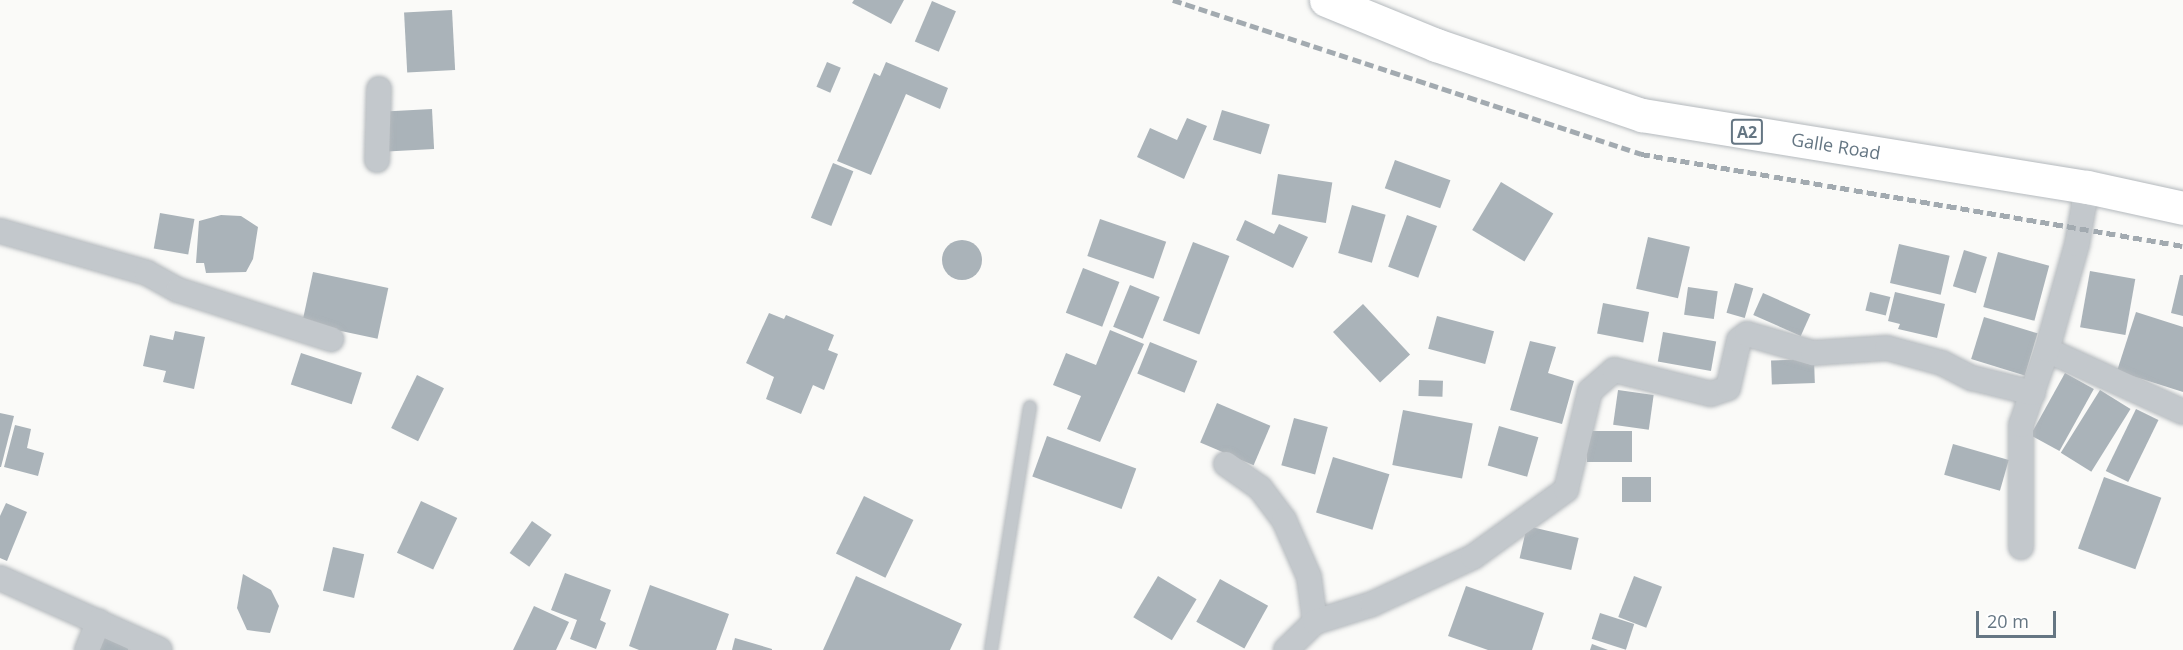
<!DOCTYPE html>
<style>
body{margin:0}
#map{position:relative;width:2183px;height:650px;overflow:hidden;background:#fafaf8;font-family:"Open Sans",sans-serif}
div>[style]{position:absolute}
.building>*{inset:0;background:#aab3b9;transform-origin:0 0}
.round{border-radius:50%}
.roads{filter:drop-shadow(0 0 2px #b4b9bd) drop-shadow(0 0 2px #b4b9bd)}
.service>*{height:12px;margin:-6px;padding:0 6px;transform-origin:6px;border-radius:6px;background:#c3c8cc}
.minor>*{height:24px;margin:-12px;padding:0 12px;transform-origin:12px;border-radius:12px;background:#c3c8cc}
.trunk>*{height:33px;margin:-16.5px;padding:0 16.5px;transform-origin:16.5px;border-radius:16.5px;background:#fff}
.rail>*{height:4.5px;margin-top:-2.25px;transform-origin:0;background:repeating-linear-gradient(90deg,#a2aab0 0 9px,transparent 0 13.5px)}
span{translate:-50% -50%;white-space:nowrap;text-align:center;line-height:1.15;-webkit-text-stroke:6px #fff;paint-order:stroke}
.shield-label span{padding:2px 4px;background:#fff;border:2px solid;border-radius:4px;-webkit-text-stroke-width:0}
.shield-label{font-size:16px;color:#657683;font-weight:700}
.street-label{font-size:18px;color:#657683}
.scale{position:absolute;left:1976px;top:611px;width:80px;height:27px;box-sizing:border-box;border:3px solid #657683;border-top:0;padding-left:8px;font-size:18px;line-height:21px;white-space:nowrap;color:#657683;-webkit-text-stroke:4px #fff;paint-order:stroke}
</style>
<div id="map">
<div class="building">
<div style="clip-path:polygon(854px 0,904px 0,891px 24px,852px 3px)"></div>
<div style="left:932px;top:1px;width:26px;height:44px;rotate:23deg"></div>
<div style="left:452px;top:10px;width:60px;height:48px;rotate:87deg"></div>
<div style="left:827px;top:62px;width:15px;height:27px;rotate:23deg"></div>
<div style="clip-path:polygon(886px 62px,948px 88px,940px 109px,906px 94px,871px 175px,837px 161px,874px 73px,880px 76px)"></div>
<div style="left:432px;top:109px;width:40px;height:47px;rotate:87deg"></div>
<div style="left:1222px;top:110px;width:50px;height:31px;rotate:17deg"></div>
<div style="clip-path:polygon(1187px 118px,1207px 126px,1184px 179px,1137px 157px,1150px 128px,1177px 140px)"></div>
<div style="left:1395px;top:160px;width:59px;height:30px;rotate:20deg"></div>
<div style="left:833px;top:163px;width:22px;height:59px;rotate:22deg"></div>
<div style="left:1278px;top:174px;width:55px;height:41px;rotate:9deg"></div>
<div style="left:1501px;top:182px;width:61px;height:56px;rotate:31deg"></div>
<div style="left:1352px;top:205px;width:35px;height:50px;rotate:16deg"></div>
<div style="left:160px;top:213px;width:35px;height:36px;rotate:10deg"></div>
<div style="clip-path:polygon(221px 215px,241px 216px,258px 227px,253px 259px,246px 272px,206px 273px,204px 263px,196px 263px,199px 221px)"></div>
<div style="left:1407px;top:215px;width:32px;height:55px;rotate:20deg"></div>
<div style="left:1100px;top:219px;width:70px;height:39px;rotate:19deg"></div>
<div style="clip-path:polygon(1245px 220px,1274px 234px,1279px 224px,1308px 237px,1293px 268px,1236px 240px)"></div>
<div style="left:1648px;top:237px;width:43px;height:53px;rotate:13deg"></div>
<div class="round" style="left:942px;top:240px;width:40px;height:40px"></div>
<div style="left:1193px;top:242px;width:39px;height:84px;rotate:21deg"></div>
<div style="left:1899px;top:244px;width:52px;height:40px;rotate:13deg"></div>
<div style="left:1964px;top:250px;width:24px;height:38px;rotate:17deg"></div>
<div style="left:1998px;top:252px;width:53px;height:57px;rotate:15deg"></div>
<div style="left:1083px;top:268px;width:39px;height:48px;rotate:21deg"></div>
<div style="left:2090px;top:271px;width:46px;height:57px;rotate:10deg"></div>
<div style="left:313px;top:272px;width:77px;height:52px;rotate:12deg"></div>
<div style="clip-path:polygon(2180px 275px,2183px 275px,2183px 316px,2171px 313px)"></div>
<div style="left:1735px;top:283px;width:19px;height:31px;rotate:16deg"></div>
<div style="left:1130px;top:285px;width:32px;height:45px;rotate:22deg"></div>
<div style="left:1688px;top:287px;width:30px;height:28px;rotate:8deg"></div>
<div style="left:1870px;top:292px;width:21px;height:19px;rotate:14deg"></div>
<div style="clip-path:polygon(1895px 292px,1945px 304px,1937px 338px,1898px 329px,1900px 324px,1888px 321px)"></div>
<div style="left:1763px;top:293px;width:52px;height:24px;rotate:24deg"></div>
<div style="left:1603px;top:303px;width:47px;height:31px;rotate:11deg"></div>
<div style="left:1363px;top:304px;width:69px;height:41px;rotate:47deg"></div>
<div style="clip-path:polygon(2136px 312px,2183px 327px,2183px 392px,2117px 371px)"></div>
<div style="clip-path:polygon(769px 313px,784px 319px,786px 315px,834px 335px,828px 350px,838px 354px,824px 390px,813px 385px,801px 414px,766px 399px,774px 377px,746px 363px)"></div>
<div style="left:1437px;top:316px;width:59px;height:34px;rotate:15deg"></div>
<div style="left:1984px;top:317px;width:56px;height:44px;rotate:17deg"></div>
<div style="clip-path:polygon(1110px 330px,1144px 344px,1100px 442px,1067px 429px,1081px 396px,1053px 385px,1066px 353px,1096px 365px)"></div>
<div style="clip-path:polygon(175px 331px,205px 337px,194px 389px,163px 382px,166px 371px,143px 366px,150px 335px,173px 340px)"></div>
<div style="left:1663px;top:332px;width:54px;height:30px;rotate:10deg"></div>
<div style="clip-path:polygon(1530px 341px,1556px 347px,1548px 373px,1574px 381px,1562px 424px,1510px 410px)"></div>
<div style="left:1150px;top:342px;width:51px;height:34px;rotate:22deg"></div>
<div style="left:301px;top:353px;width:64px;height:33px;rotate:18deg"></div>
<div style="left:1814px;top:359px;width:24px;height:43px;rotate:88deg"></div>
<div style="left:2065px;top:373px;width:33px;height:71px;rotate:29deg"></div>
<div style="left:417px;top:375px;width:30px;height:59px;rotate:26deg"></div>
<div style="left:1419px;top:380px;width:24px;height:16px;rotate:2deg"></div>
<div style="left:1618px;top:390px;width:36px;height:35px;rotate:8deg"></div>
<div style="left:2100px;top:390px;width:36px;height:74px;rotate:32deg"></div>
<div style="left:1217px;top:403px;width:58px;height:43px;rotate:23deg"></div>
<div style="left:2136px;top:409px;width:25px;height:69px;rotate:26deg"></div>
<div style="left:1403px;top:410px;width:71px;height:56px;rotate:11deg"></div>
<div style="clip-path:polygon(0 413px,14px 416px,1px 467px,0 467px)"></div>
<div style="left:1294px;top:418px;width:35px;height:49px;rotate:15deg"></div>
<div style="clip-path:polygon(15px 425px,31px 429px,27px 448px,44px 453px,38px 476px,4px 467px)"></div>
<div style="left:1499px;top:426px;width:41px;height:41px;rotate:16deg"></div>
<div style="left:1587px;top:431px;width:45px;height:31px"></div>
<div style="left:1047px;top:436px;width:95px;height:43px;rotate:20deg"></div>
<div style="left:1953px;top:444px;width:58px;height:32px;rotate:16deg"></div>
<div style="left:1333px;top:457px;width:59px;height:58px;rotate:17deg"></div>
<div style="left:1622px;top:477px;width:29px;height:25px"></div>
<div style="left:2104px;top:477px;width:61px;height:76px;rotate:20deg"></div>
<div style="left:864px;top:496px;width:55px;height:64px;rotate:26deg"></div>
<div style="left:421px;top:501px;width:40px;height:57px;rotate:25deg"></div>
<div style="clip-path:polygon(6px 503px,27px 512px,7px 561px,0 558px,0 516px)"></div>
<div style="left:532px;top:521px;width:24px;height:39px;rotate:35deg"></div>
<div style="left:1527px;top:526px;width:53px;height:33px;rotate:13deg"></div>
<div style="left:333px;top:547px;width:32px;height:45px;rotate:13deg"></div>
<div style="clip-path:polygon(565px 573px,611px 590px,600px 620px,606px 623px,596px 649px,570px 639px,577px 620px,551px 610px)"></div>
<div style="clip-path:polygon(243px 574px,271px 590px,279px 606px,270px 633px,247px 630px,237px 608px)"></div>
<div style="clip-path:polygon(856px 576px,962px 624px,950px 650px,823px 650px)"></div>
<div style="left:1158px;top:576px;width:45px;height:48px;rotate:31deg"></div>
<div style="left:1634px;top:576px;width:30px;height:44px;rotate:21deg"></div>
<div style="left:1220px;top:579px;width:55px;height:49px;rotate:29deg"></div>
<div style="clip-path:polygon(650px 585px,729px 614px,716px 650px,639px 650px,629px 646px)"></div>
<div style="clip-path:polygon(1466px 586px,1544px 613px,1532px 650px,1488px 650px,1448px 636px)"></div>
<div style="clip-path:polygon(534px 606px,569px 622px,556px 650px,513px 650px)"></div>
<div style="left:1600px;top:613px;width:36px;height:27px;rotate:18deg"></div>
<div style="clip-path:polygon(105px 637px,129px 648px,128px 650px,99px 650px)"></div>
<div style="clip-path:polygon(735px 638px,772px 649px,772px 650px,732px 650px)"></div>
<div style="clip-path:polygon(1592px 644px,1608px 650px,1590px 650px)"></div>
</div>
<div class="roads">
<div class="service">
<div style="left:991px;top:650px;width:246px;rotate:-80.9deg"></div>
</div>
<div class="minor">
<div style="left:377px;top:160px;width:71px;rotate:-88.4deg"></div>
<div style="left:0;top:231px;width:153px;rotate:15.9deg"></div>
<div style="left:147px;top:273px;width:35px;rotate:29deg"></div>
<div style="left:178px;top:290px;width:161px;rotate:17.8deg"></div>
<div style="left:2047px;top:350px;width:149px;rotate:24.5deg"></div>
<div style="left:1226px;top:464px;width:42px;rotate:35.2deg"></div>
<div style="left:1260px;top:488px;width:40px;rotate:53deg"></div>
<div style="left:1284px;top:520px;width:62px;rotate:66.3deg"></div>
<div style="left:1309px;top:577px;width:45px;rotate:82.4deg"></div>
<div style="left:2021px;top:547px;width:122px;rotate:-90deg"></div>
<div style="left:2021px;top:425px;width:79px;rotate:-70.9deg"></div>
<div style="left:2047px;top:350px;width:110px;rotate:-74.2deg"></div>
<div style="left:2077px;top:244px;width:58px;rotate:-80deg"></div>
<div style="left:0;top:578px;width:175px;rotate:24.2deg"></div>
<div style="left:87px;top:650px;width:31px;rotate:-68deg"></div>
<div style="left:1286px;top:650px;width:40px;rotate:-44deg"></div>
<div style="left:1315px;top:622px;width:60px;rotate:-17.5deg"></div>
<div style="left:1372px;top:604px;width:111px;rotate:-25deg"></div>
<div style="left:1473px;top:557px;width:115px;rotate:-35.8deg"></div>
<div style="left:1566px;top:490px;width:102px;rotate:-76.4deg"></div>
<div style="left:1590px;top:391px;width:32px;rotate:-41deg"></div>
<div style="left:1614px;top:370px;width:100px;rotate:13.9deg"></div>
<div style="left:1711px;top:394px;width:18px;rotate:-19deg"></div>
<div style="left:1728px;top:388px;width:49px;rotate:-77.1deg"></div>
<div style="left:1739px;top:340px;width:10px;rotate:-37deg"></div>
<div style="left:1747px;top:334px;width:69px;rotate:16.1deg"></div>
<div style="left:1813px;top:353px;width:74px;rotate:-3.9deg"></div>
<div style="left:1887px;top:348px;width:57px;rotate:15.3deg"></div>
<div style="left:1942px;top:363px;width:34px;rotate:27deg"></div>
<div style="left:1972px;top:378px;width:63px;rotate:13.8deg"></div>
</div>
<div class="trunk">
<div style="left:1326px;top:0;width:119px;rotate:22.2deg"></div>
<div style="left:1436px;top:45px;width:218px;rotate:18.8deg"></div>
<div style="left:1642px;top:115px;width:451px;rotate:9.2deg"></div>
<div style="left:2087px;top:187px;width:98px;rotate:12.3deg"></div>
</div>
</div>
<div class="rail">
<div style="left:1173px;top:0;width:493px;rotate:18.2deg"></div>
<div style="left:1641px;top:154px;width:550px;rotate:9.63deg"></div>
</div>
<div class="shield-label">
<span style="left:1747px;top:132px">A2</span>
</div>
<div class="street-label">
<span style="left:1836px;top:146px;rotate:9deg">Galle Road</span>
</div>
<div class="scale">20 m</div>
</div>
